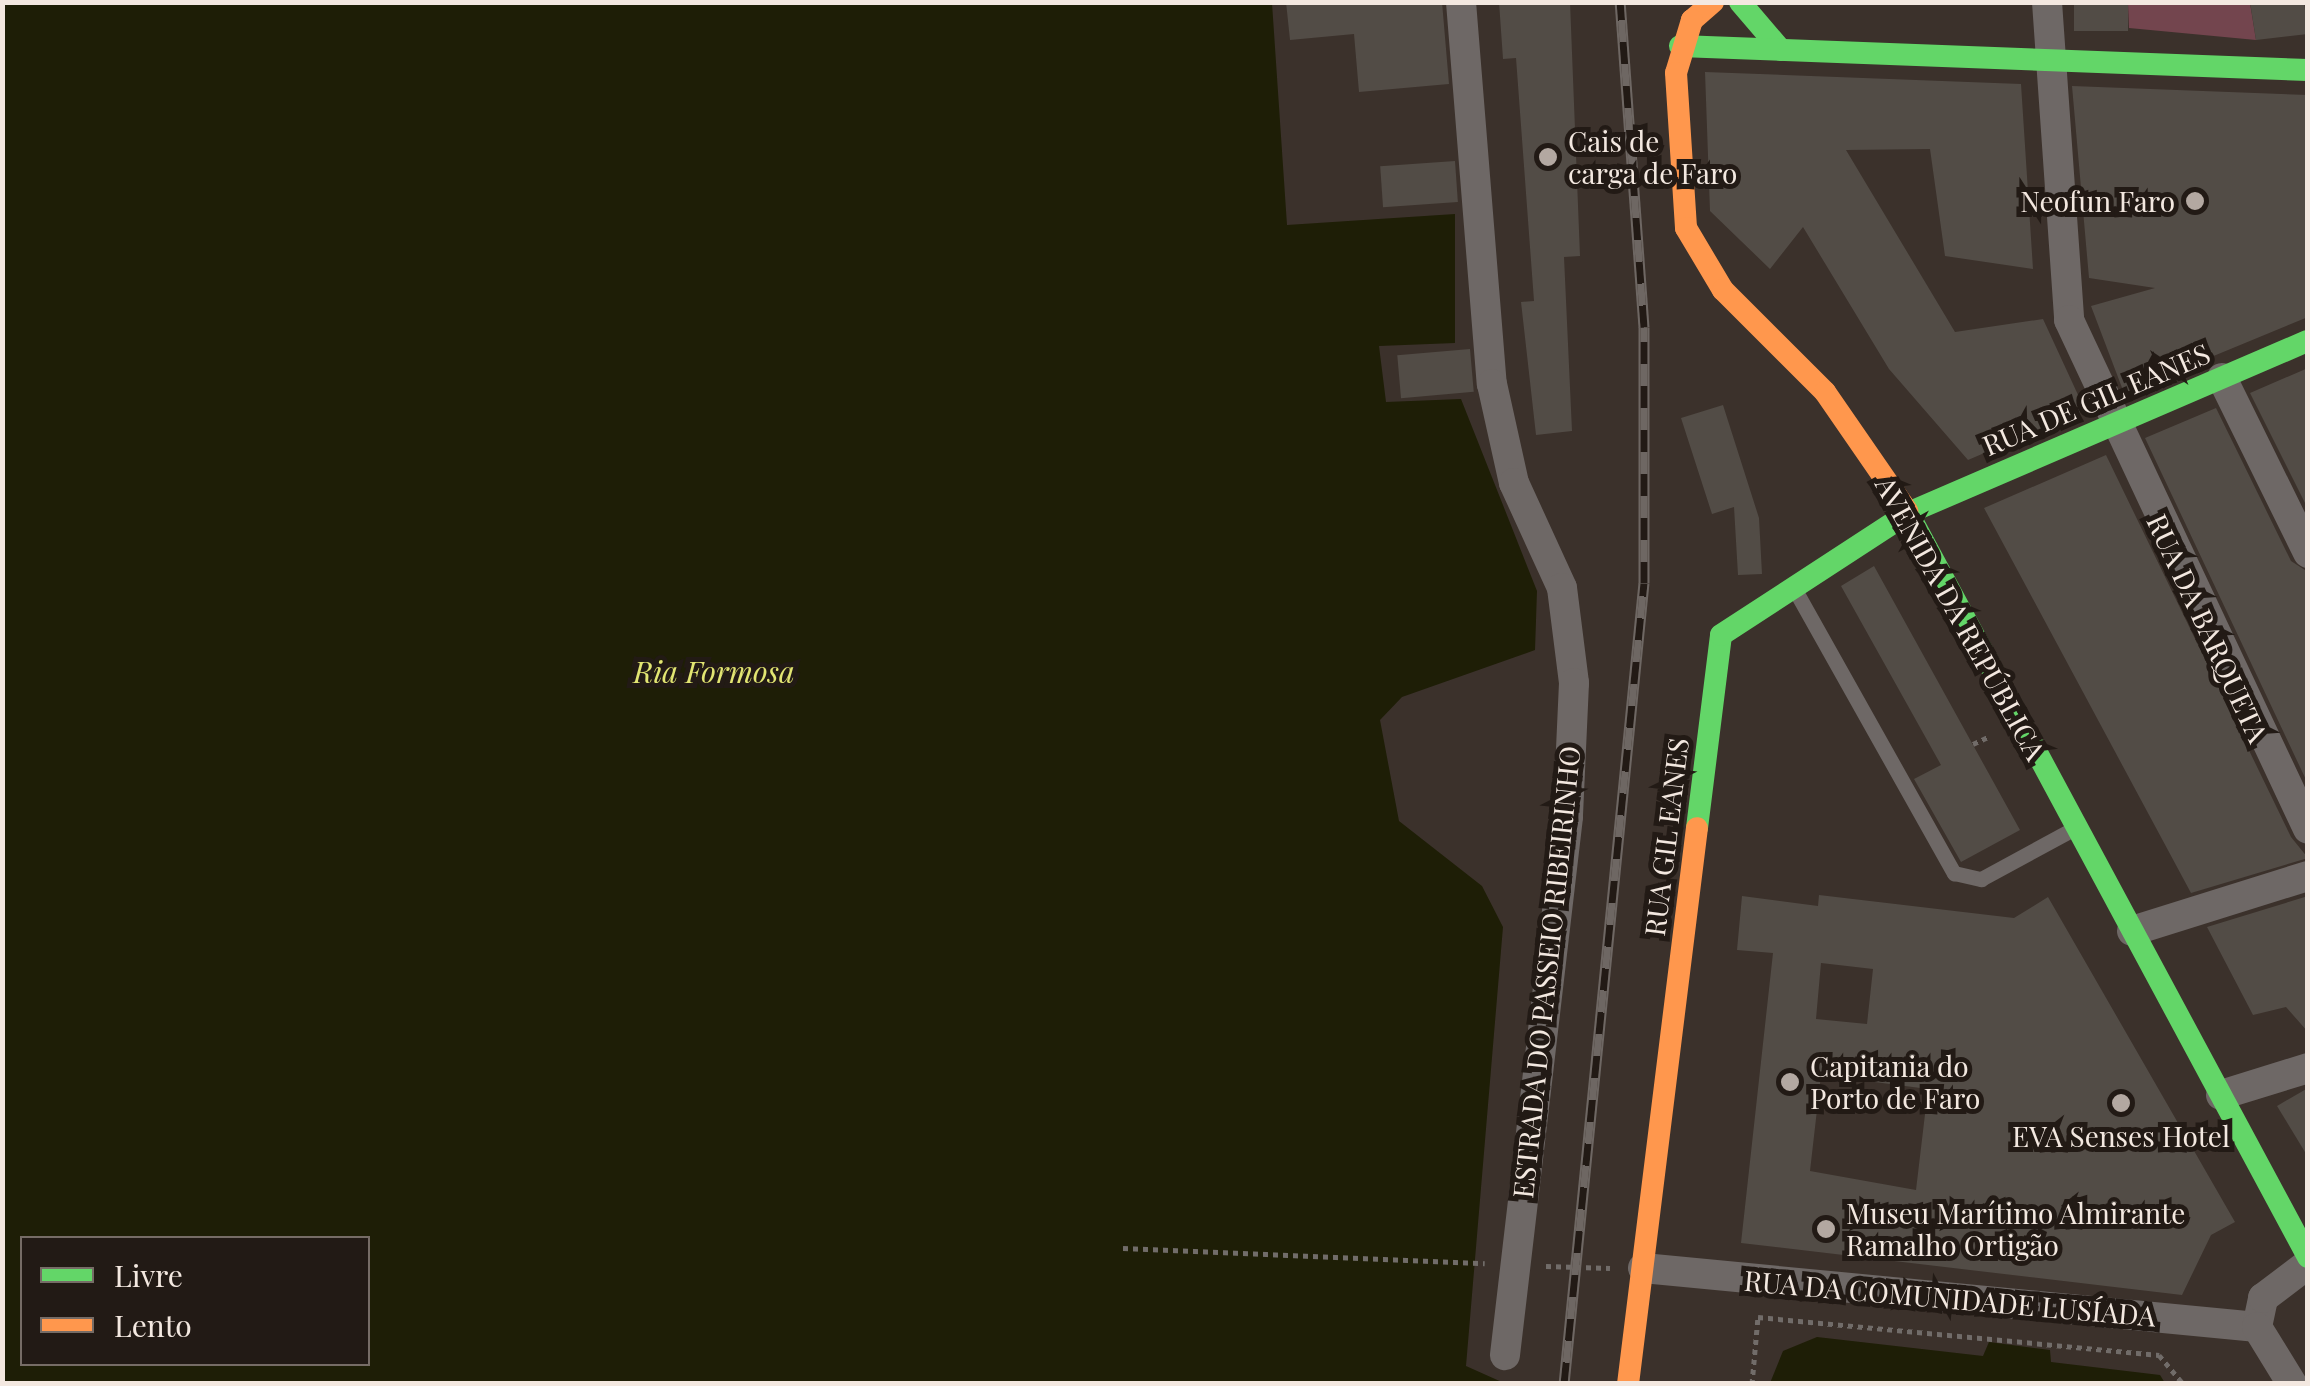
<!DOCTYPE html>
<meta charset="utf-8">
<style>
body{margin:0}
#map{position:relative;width:2310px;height:1386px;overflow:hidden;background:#3b312b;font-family:"Playfair Display",serif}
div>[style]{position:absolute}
.green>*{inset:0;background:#73454e}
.water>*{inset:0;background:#1e1e06}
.building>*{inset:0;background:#524c46;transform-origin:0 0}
.path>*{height:5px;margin-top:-2.5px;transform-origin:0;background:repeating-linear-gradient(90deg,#716c69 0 5px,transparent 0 10px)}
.lane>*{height:15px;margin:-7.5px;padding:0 7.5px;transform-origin:7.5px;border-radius:7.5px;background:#6e6866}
.street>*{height:30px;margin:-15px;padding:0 15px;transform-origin:15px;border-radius:15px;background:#6e6866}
.fast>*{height:22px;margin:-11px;padding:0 11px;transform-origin:11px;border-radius:11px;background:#63d668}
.slow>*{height:22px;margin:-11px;padding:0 11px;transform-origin:11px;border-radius:11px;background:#ff974d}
.rail>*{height:11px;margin-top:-5.5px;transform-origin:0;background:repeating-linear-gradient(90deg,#221a15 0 22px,#6e6763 0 44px);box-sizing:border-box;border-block:2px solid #6e6763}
.dots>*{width:28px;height:28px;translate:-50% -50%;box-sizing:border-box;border:5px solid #221a15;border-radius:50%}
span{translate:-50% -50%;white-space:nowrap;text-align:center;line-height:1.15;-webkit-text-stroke:10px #221a15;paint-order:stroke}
.poi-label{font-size:28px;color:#f3e8e0}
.left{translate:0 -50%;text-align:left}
.right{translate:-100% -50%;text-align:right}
.street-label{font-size:28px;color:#f3e8e0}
.water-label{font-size:30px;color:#e2e572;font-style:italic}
.frame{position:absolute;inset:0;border:5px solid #f3e8e0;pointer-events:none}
.legend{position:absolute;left:20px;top:1236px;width:350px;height:130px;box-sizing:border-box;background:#221a15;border:2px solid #766c66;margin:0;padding:12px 18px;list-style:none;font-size:30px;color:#f3e8e0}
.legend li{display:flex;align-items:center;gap:20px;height:50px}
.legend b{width:50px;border:2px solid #766c66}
</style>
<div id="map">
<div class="green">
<div style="clip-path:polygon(2128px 3px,2250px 3px,2256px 40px,2129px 28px)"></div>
</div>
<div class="water">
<div style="clip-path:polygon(evenodd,3px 2px,1272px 3px,1287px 225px,1455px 214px,1455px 343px,1379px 346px,1386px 402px,1461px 399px,1537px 591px,1535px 650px,1402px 697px,1380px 720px,1399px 821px,1482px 886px,1503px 927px,1466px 1366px,1504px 1383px,3px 1383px,3px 2px,22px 1238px,368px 1238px,368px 1364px,22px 1364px,22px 1238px)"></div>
<div style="clip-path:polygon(1817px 1337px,1983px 1356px,1989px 1342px,2050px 1350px,2051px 1362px,2160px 1375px,2165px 1383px,1770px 1383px,1783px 1351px)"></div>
</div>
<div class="building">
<div style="clip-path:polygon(1286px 2px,1442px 2px,1449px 84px,1359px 92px,1354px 34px,1290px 40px)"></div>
<div style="clip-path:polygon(1499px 2px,1570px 2px,1580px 256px,1564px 257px,1572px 431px,1536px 435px,1521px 302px,1534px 301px,1516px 58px,1503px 59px)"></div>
<div style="left:2074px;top:2px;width:54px;height:29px"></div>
<div style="clip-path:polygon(2250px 2px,2304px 2px,2308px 34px,2256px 40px)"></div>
<div style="clip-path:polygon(1705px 72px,2021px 84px,2033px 269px,1945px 256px,1930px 149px,1846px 150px,1955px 332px,2043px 319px,2085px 410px,1968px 460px,1889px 369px,1803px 227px,1770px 269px,1710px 211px)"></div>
<div style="clip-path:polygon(2072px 86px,2308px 95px,2308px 317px,2124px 393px,2091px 306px,2155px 288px,2089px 278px)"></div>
<div style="left:1455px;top:161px;width:41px;height:75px;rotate:86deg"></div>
<div style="left:1470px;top:349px;width:43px;height:73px;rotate:85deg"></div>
<div style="clip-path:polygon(2308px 368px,2308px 509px,2250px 393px)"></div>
<div style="clip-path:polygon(1723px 405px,1759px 518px,1762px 574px,1738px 575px,1734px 507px,1712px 514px,1681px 418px)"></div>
<div style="clip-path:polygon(2216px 408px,2291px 561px,2308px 572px,2308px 784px,2145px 438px)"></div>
<div style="clip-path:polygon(2106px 455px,2291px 837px,2308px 858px,2191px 893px,1984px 508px)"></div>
<div style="clip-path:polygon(1874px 566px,2020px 830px,1961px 862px,1914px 779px,1941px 765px,1841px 586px)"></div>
<div style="clip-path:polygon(evenodd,1819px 895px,2014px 918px,2048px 897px,2235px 1222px,2211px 1235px,2182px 1295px,1741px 1243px,1773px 953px,1737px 950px,1742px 896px,1818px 906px,1819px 895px,1821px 963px,1873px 969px,1867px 1024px,1816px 1019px,1821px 963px,1819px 895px,1821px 1075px,1928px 1089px,1916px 1190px,1810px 1171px,1821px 1075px)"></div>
<div style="clip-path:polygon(2308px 896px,2308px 1032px,2286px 1007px,2253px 1015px,2207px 927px)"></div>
<div style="clip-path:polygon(2308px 1088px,2308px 1157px,2277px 1106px)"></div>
</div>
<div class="path">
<div style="left:1973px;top:744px;width:19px;rotate:-25deg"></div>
<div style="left:1123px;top:1248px;width:362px;rotate:2.4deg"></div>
<div style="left:1546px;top:1266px;width:64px;rotate:1.8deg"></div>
<div style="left:1752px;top:1384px;width:67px;rotate:-84.9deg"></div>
<div style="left:1758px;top:1317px;width:403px;rotate:5.4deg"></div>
<div style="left:2159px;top:1355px;width:38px;rotate:50deg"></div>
</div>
<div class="lane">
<div style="left:1795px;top:590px;width:325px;rotate:60.7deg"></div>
<div style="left:1954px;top:873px;width:28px;rotate:13deg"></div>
<div style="left:1981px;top:879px;width:105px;rotate:-28.5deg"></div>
</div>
<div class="street">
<div style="left:1461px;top:2px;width:383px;rotate:85.4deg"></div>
<div style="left:1492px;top:384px;width:101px;rotate:77.5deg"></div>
<div style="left:1514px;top:483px;width:115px;rotate:65.4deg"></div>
<div style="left:1562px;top:588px;width:96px;rotate:82.8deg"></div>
<div style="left:1574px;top:683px;width:134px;rotate:92.6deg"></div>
<div style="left:1568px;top:817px;width:542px;rotate:96.68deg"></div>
<div style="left:2047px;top:2px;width:319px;rotate:86deg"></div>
<div style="left:2069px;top:320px;width:562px;rotate:64.85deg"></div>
<div style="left:2222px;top:378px;width:195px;rotate:63.8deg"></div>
<div style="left:2132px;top:931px;width:184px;rotate:-17.4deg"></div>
<div style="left:2221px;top:1095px;width:91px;rotate:-17.2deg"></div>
<div style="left:1643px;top:1268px;width:617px;rotate:5.49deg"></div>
<div style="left:2257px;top:1327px;width:30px;rotate:-78deg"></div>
<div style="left:2263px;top:1298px;width:56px;rotate:-37.1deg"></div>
<div style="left:2257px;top:1327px;width:67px;rotate:58.4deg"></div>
</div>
<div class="fast">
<div style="left:1740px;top:2px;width:63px;rotate:49.5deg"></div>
<div style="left:1680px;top:46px;width:628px;rotate:2.19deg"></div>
<div style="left:1907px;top:511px;width:847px;rotate:61.74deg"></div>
<div style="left:1697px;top:828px;width:194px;rotate:-82.9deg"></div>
<div style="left:1721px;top:635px;width:223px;rotate:-33.1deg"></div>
<div style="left:1908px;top:513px;width:435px;rotate:-23.3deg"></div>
</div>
<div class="slow">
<div style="left:1713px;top:2px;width:28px;rotate:139deg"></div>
<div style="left:1692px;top:20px;width:55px;rotate:106.8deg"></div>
<div style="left:1676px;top:73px;width:155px;rotate:86.3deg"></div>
<div style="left:1686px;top:228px;width:72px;rotate:59.2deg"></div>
<div style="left:1723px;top:290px;width:144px;rotate:45deg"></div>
<div style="left:1825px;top:392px;width:145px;rotate:55.4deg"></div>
<div style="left:1628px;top:1384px;width:560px;rotate:-82.93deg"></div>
</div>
<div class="rail">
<div style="left:1564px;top:1384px;width:805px;rotate:-84.3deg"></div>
<div style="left:1644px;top:583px;width:256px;rotate:-90deg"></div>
<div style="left:1644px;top:327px;width:326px;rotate:-94.2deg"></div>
</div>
<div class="dots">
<div style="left:1548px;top:157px;background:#b3a8a1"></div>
<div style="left:2195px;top:201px;background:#b3a8a1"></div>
<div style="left:1790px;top:1082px;background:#b3a8a1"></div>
<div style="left:2121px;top:1103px;background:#b3a8a1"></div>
<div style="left:1826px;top:1229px;background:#b3a8a1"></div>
</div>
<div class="poi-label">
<span class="left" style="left:1568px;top:157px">Cais de<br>carga de Faro</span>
<span class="right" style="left:2175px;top:201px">Neofun Faro</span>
<span class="left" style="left:1810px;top:1082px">Capitania do<br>Porto de Faro</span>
<span style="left:2121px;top:1136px">EVA Senses Hotel</span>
<span class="left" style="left:1846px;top:1229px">Museu Marítimo Almirante<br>Ramalho Ortigão</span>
</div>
<div class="street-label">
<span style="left:2096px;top:399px;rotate:-23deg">RUA DE GIL EANES</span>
<span style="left:1961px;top:618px;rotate:61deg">AVENIDA DA REPÚBLICA</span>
<span style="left:2208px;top:628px;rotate:65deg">RUA DA BARQUETA</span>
<span style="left:1666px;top:837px;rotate:-83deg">RUA GIL EANES</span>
<span style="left:1546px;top:972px;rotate:-84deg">ESTRADA DO PASSEIO RIBEIRINHO</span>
<span style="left:1950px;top:1298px;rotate:5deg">RUA DA COMUNIDADE LUSÍADA</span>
</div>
<div class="water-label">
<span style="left:714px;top:671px">Ria Formosa</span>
</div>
<div class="frame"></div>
<ul class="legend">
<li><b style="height:12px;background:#63d668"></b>Livre</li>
<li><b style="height:12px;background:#ff974d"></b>Lento</li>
</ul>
</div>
